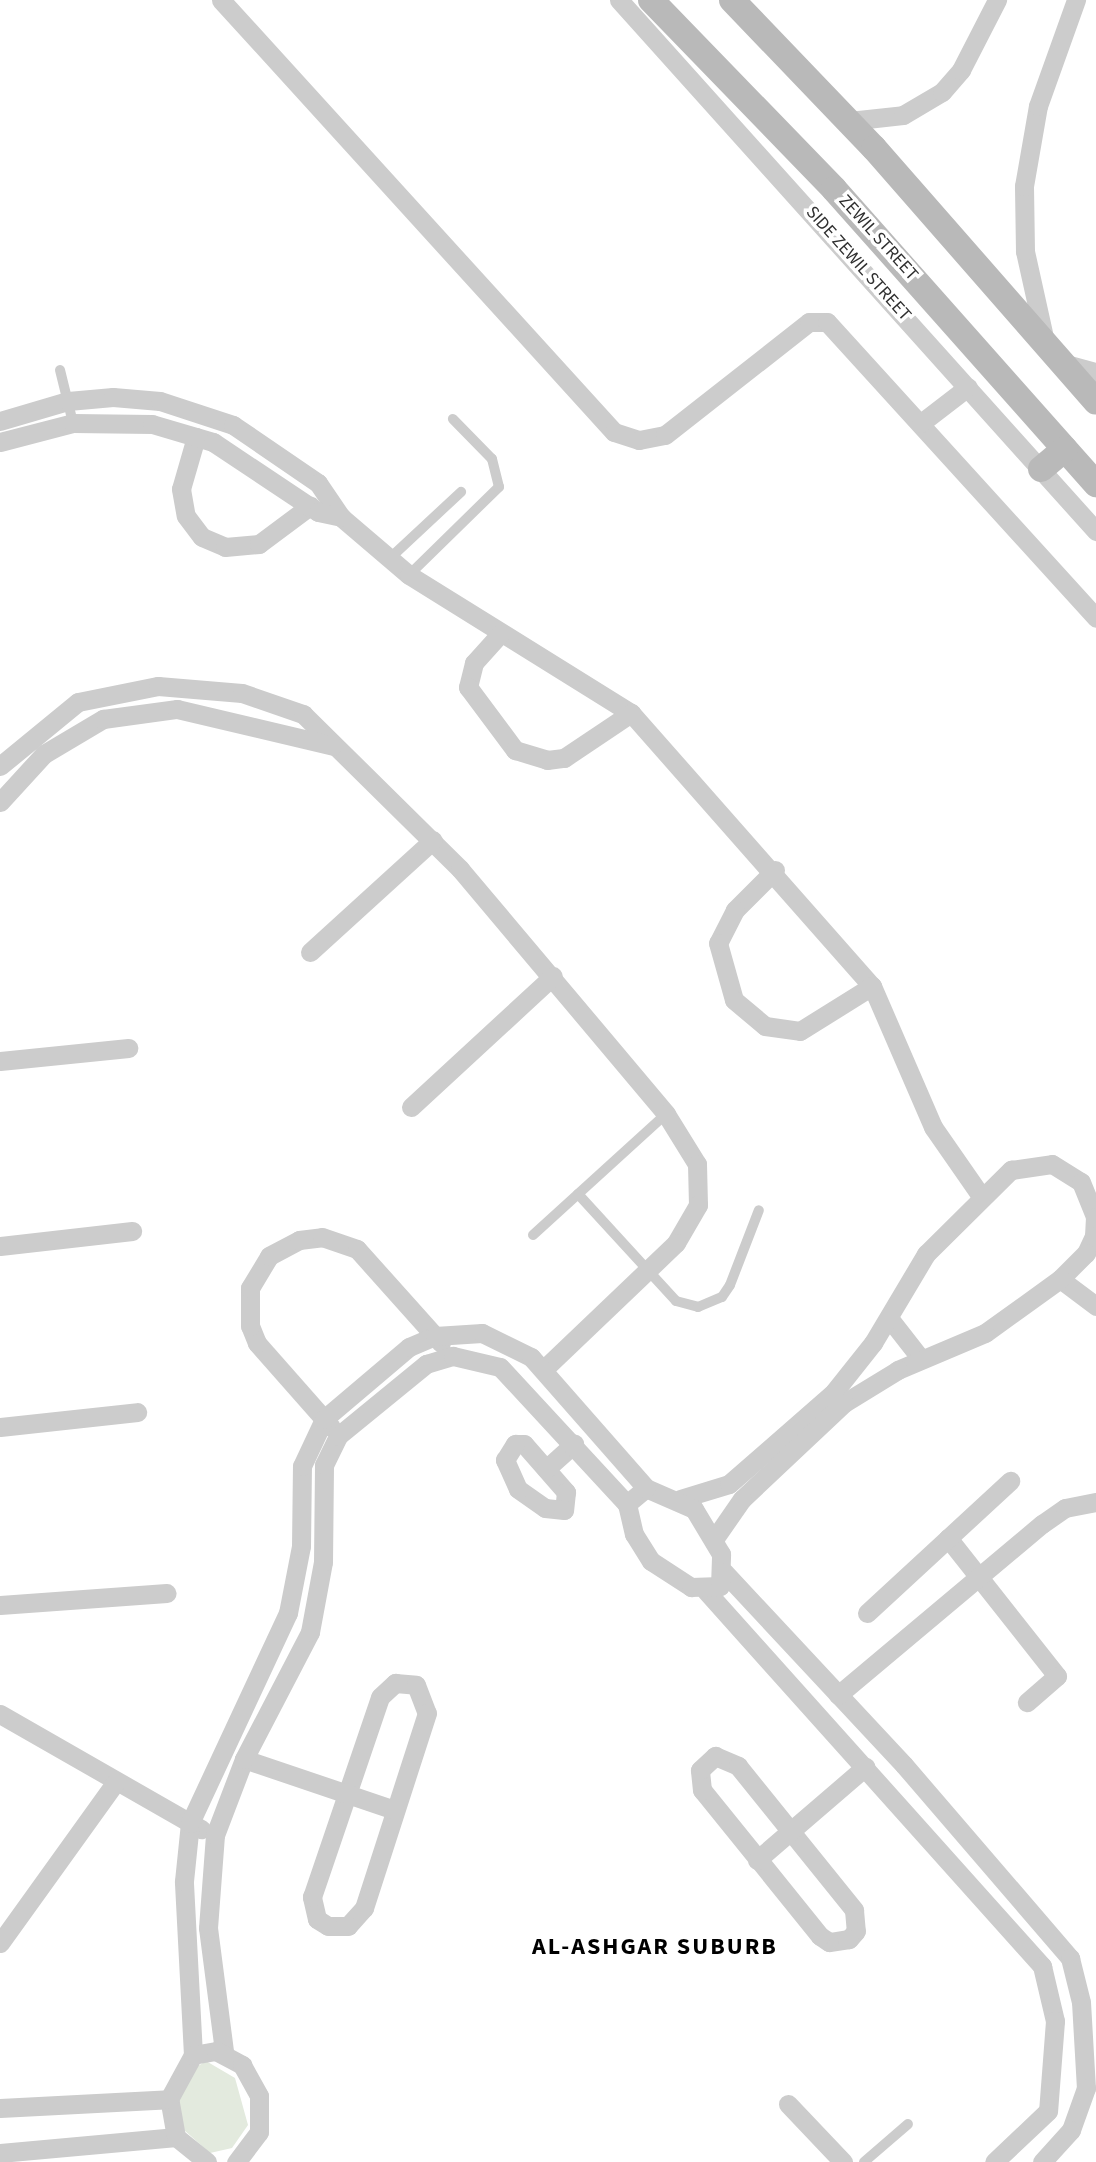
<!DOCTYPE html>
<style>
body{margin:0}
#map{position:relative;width:1096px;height:2162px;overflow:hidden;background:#fff;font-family:"Source Sans 3",sans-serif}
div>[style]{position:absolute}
.green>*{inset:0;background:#e3eade}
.lane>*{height:10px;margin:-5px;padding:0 5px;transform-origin:5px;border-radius:5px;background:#ccc}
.street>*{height:19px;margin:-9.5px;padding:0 9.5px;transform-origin:9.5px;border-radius:9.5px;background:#ccc}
.secondary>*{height:26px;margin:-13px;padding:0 13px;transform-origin:13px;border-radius:13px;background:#b9b9b9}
span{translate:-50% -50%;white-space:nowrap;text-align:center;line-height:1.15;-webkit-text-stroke:7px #fff;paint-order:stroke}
.street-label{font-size:18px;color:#2f2f2f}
.district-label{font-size:24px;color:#000;font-weight:700;letter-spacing:2px}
</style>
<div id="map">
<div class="green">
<div style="clip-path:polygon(206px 2061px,235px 2078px,248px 2125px,232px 2148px,210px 2153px,184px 2130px,178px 2102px,190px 2071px)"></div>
</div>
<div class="lane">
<div style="left:60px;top:370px;width:55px;rotate:76.2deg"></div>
<div style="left:388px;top:560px;width:100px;rotate:-43deg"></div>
<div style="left:409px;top:575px;width:126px;rotate:-44.4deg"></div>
<div style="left:499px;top:487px;width:29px;rotate:-104deg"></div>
<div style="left:492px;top:459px;width:56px;rotate:-134.3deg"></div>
<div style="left:578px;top:1194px;width:145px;rotate:47.5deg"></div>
<div style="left:676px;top:1301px;width:23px;rotate:15deg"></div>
<div style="left:698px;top:1307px;width:26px;rotate:-23deg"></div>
<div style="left:722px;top:1297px;width:14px;rotate:-56deg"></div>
<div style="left:730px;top:1285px;width:80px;rotate:-68.9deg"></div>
<div style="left:533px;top:1235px;width:180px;rotate:-42.3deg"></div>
<div style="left:864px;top:2162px;width:58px;rotate:-40.8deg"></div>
</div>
<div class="street">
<div style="left:221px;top:0;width:584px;rotate:47.71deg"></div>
<div style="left:614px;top:432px;width:26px;rotate:18deg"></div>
<div style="left:639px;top:440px;width:26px;rotate:-11deg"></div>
<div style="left:665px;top:435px;width:183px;rotate:-38.1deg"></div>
<div style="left:809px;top:322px;width:18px"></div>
<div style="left:827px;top:322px;width:400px;rotate:47.7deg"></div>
<div style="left:619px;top:0;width:714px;rotate:48.07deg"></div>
<div style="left:849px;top:121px;width:54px;rotate:-6.3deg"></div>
<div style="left:903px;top:115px;width:45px;rotate:-30.5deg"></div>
<div style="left:942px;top:92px;width:29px;rotate:-49deg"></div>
<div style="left:961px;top:70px;width:79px;rotate:-62.8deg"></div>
<div style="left:1044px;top:337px;width:88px;rotate:-102.5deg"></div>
<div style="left:1025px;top:251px;width:65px;rotate:-90.9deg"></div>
<div style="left:1024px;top:186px;width:81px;rotate:-80.1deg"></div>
<div style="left:1038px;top:106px;width:113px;rotate:-70.3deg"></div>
<div style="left:1062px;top:363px;width:35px;rotate:15deg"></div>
<div style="left:0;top:421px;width:71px;rotate:-16.4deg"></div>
<div style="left:68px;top:401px;width:45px;rotate:-5.1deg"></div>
<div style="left:113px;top:397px;width:47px;rotate:4.9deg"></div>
<div style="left:160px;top:401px;width:77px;rotate:18.2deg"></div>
<div style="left:233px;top:425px;width:103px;rotate:34.3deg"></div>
<div style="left:318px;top:483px;width:41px;rotate:55.9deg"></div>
<div style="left:341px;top:517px;width:89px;rotate:40.5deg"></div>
<div style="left:409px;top:575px;width:261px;rotate:31.9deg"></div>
<div style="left:631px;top:713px;width:364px;rotate:48.6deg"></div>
<div style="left:872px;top:986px;width:154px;rotate:66.6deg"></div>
<div style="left:933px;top:1127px;width:84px;rotate:55.2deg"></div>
<div style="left:921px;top:423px;width:59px;rotate:-37.5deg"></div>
<div style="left:196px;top:437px;width:54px;rotate:106.1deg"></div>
<div style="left:181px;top:489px;width:27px;rotate:80deg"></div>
<div style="left:186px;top:516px;width:26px;rotate:53deg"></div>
<div style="left:202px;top:537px;width:25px;rotate:23deg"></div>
<div style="left:225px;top:547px;width:34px;rotate:-5deg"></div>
<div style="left:259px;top:544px;width:64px;rotate:-36.7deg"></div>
<div style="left:0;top:442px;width:75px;rotate:-14.6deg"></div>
<div style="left:73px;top:423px;width:79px;rotate:0.7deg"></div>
<div style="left:152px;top:424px;width:64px;rotate:16.4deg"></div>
<div style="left:213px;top:442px;width:126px;rotate:33.7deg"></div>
<div style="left:318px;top:512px;width:24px;rotate:12deg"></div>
<div style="left:500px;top:634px;width:39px;rotate:132deg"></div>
<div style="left:474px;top:663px;width:25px;rotate:104deg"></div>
<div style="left:468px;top:687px;width:79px;rotate:53.3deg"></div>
<div style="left:515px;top:750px;width:34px;rotate:17deg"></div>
<div style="left:547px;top:760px;width:17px;rotate:-7deg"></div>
<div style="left:564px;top:758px;width:81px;rotate:-33.9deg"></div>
<div style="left:0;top:766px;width:101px;rotate:-39.4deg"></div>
<div style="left:78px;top:702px;width:82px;rotate:-11.3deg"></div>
<div style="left:158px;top:686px;width:84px;rotate:4.8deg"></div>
<div style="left:242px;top:693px;width:65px;rotate:19deg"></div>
<div style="left:303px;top:714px;width:221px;rotate:44.6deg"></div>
<div style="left:460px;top:869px;width:320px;rotate:49.9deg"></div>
<div style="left:666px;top:1114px;width:59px;rotate:58.2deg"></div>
<div style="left:697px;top:1164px;width:41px;rotate:88.6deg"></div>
<div style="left:698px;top:1205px;width:44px;rotate:120.1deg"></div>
<div style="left:676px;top:1243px;width:182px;rotate:136.3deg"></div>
<div style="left:0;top:802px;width:65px;rotate:-47.5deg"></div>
<div style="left:44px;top:754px;width:69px;rotate:-30.7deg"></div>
<div style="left:103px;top:719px;width:75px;rotate:-7.7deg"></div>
<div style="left:177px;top:709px;width:160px;rotate:13.3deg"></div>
<div style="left:775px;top:870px;width:57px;rotate:135deg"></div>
<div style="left:735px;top:910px;width:37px;rotate:117deg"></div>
<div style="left:718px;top:943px;width:59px;rotate:74.3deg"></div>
<div style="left:734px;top:1000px;width:40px;rotate:40deg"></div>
<div style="left:765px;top:1026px;width:35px;rotate:8deg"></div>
<div style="left:800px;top:1031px;width:85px;rotate:-32deg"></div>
<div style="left:310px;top:952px;width:166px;rotate:-42.3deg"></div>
<div style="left:0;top:1061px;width:129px;rotate:-5.8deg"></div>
<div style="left:411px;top:1107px;width:193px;rotate:-42.7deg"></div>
<div style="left:0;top:1246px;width:133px;rotate:-6.5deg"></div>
<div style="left:1060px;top:1279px;width:45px;rotate:36.9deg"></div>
<div style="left:889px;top:1318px;width:52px;rotate:52deg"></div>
<div style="left:0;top:1427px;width:138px;rotate:-6.2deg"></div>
<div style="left:331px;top:1427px;width:112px;rotate:-131.4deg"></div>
<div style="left:257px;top:1343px;width:18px;rotate:-112deg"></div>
<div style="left:250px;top:1326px;width:38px;rotate:-90deg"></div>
<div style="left:250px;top:1288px;width:37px;rotate:-59deg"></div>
<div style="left:269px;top:1256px;width:34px;rotate:-28deg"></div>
<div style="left:299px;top:1240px;width:23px;rotate:-7deg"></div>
<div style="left:322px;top:1237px;width:37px;rotate:19deg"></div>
<div style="left:357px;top:1249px;width:126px;rotate:48.2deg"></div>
<div style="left:515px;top:1444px;width:9px"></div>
<div style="left:524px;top:1444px;width:64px;rotate:48.8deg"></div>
<div style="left:566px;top:1492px;width:18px;rotate:96deg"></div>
<div style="left:564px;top:1510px;width:19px;rotate:-174deg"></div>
<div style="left:545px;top:1508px;width:33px;rotate:-145deg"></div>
<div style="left:518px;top:1489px;width:32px;rotate:-114deg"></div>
<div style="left:505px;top:1460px;width:19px;rotate:-58deg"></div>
<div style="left:546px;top:1469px;width:38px;rotate:-42deg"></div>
<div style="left:680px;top:1499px;width:51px;rotate:-17deg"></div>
<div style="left:729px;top:1484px;width:140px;rotate:-41.2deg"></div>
<div style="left:834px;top:1392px;width:63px;rotate:-51.5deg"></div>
<div style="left:873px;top:1343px;width:104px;rotate:-59.2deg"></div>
<div style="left:926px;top:1254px;width:120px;rotate:-44.7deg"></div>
<div style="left:1011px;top:1170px;width:41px;rotate:-8.3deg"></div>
<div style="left:1052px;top:1164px;width:34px;rotate:32deg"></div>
<div style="left:1081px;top:1182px;width:38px;rotate:68deg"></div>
<div style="left:1095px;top:1217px;width:19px;rotate:93deg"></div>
<div style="left:1094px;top:1236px;width:19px;rotate:115deg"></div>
<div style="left:1086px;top:1253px;width:37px;rotate:135deg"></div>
<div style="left:1060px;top:1279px;width:92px;rotate:144.2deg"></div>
<div style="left:985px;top:1333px;width:95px;rotate:157deg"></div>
<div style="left:898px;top:1370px;width:63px;rotate:148.6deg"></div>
<div style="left:844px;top:1403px;width:140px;rotate:136.7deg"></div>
<div style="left:742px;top:1499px;width:47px;rotate:124.7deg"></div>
<div style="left:948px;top:1538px;width:176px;rotate:51.7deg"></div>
<div style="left:1057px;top:1676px;width:40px;rotate:139deg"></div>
<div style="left:724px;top:1572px;width:264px;rotate:47deg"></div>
<div style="left:904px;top:1765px;width:255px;rotate:49.3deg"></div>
<div style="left:1070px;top:1958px;width:45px;rotate:76deg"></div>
<div style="left:1081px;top:2002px;width:86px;rotate:86.7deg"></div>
<div style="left:1086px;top:2088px;width:45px;rotate:109.7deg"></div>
<div style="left:1071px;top:2130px;width:43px;rotate:132.2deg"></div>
<div style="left:706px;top:1591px;width:504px;rotate:48.14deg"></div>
<div style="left:1042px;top:1966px;width:57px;rotate:76.7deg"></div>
<div style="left:1055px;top:2021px;width:90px;rotate:94.4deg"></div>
<div style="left:1048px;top:2111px;width:74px;rotate:136.6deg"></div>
<div style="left:0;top:1605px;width:167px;rotate:-4.1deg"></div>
<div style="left:867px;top:1613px;width:195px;rotate:-42.7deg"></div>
<div style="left:395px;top:1683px;width:21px;rotate:5deg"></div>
<div style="left:416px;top:1685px;width:30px;rotate:69deg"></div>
<div style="left:427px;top:1713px;width:205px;rotate:107.9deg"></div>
<div style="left:364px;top:1908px;width:24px;rotate:132deg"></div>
<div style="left:348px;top:1926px;width:20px;rotate:180deg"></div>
<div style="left:328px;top:1926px;width:13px;rotate:-148deg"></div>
<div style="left:317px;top:1919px;width:23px;rotate:-103deg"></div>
<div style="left:312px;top:1897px;width:211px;rotate:-71.2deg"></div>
<div style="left:380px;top:1697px;width:21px;rotate:-43deg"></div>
<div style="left:838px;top:1695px;width:266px;rotate:-40deg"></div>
<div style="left:1042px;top:1524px;width:28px;rotate:-35deg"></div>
<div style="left:1065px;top:1508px;width:32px;rotate:-11deg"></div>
<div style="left:0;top:1714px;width:232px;rotate:29.8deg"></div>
<div style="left:715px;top:1756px;width:25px;rotate:23deg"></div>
<div style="left:738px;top:1766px;width:185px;rotate:51.1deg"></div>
<div style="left:854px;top:1910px;width:21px;rotate:85deg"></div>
<div style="left:856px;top:1931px;width:11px;rotate:131deg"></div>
<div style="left:849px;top:1939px;width:20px;rotate:171deg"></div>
<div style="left:829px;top:1942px;width:11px;rotate:-146deg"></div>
<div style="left:820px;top:1936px;width:188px;rotate:-128.9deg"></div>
<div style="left:702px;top:1790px;width:20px;rotate:-96deg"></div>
<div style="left:700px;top:1770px;width:21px;rotate:-43deg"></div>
<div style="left:244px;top:1759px;width:159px;rotate:18.7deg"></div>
<div style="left:757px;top:1860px;width:143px;rotate:-40.7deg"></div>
<div style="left:0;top:1943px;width:197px;rotate:-54.3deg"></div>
<div style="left:224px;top:2051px;width:124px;rotate:-97.4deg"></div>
<div style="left:208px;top:1928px;width:93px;rotate:-85.7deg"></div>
<div style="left:215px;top:1835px;width:81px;rotate:-69.1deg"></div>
<div style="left:244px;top:1759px;width:143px;rotate:-62.5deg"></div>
<div style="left:310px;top:1632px;width:71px;rotate:-79.5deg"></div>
<div style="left:323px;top:1562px;width:97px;rotate:-89.4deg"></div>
<div style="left:324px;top:1465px;width:32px;rotate:-64deg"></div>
<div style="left:338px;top:1436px;width:114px;rotate:-39.3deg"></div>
<div style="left:426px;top:1364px;width:28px;rotate:-17deg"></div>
<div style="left:453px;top:1356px;width:48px;rotate:13.2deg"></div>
<div style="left:500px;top:1367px;width:187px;rotate:47.2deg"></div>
<div style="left:627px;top:1504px;width:31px;rotate:77deg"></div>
<div style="left:634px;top:1534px;width:32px;rotate:58deg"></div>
<div style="left:651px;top:1561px;width:48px;rotate:33deg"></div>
<div style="left:691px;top:1587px;width:29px;rotate:-2deg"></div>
<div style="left:720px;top:1586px;width:32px;rotate:-88deg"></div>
<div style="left:721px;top:1554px;width:52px;rotate:-121deg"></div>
<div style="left:694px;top:1509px;width:52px;rotate:-156.4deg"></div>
<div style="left:646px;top:1488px;width:25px;rotate:140deg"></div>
<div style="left:193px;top:2055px;width:174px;rotate:-93deg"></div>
<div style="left:184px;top:1881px;width:58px;rotate:-84.1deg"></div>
<div style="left:190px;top:1823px;width:232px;rotate:-65deg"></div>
<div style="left:288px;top:1613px;width:68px;rotate:-79deg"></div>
<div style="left:301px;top:1546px;width:80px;rotate:-89.3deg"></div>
<div style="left:302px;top:1466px;width:52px;rotate:-64.9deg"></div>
<div style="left:324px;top:1419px;width:111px;rotate:-40.3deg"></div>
<div style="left:409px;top:1347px;width:28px;rotate:-23deg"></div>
<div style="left:435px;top:1336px;width:47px;rotate:-3.7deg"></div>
<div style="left:482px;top:1333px;width:55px;rotate:26.1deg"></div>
<div style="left:531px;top:1357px;width:174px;rotate:48.7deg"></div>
<div style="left:788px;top:2104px;width:80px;rotate:46.5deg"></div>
<div style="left:0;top:2108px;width:169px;rotate:-3deg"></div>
<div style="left:0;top:2153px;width:177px;rotate:-5.2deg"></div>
<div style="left:207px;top:2162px;width:40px;rotate:-141deg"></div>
<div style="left:176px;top:2137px;width:39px;rotate:-100deg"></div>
<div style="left:169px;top:2099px;width:50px;rotate:-61.4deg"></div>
<div style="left:193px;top:2055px;width:23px;rotate:-10deg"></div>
<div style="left:216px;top:2051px;width:30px;rotate:28deg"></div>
<div style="left:242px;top:2065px;width:35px;rotate:61deg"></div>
<div style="left:259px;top:2096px;width:36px;rotate:90deg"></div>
<div style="left:259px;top:2132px;width:38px;rotate:127deg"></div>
</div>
<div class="secondary">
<div style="left:651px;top:0;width:263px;rotate:45.9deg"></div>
<div style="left:834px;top:189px;width:395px;rotate:48.4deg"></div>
<div style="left:732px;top:0;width:205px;rotate:46.2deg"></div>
<div style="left:874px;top:148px;width:337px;rotate:48.8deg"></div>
<div style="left:1041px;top:469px;width:31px;rotate:-40deg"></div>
</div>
<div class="street-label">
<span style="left:878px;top:238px;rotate:48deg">ZEWIL STREET</span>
<span style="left:858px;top:264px;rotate:48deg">SIDE ZEWIL STREET</span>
</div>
<div class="district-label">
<span style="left:655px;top:1947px">AL-ASHGAR SUBURB</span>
</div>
</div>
